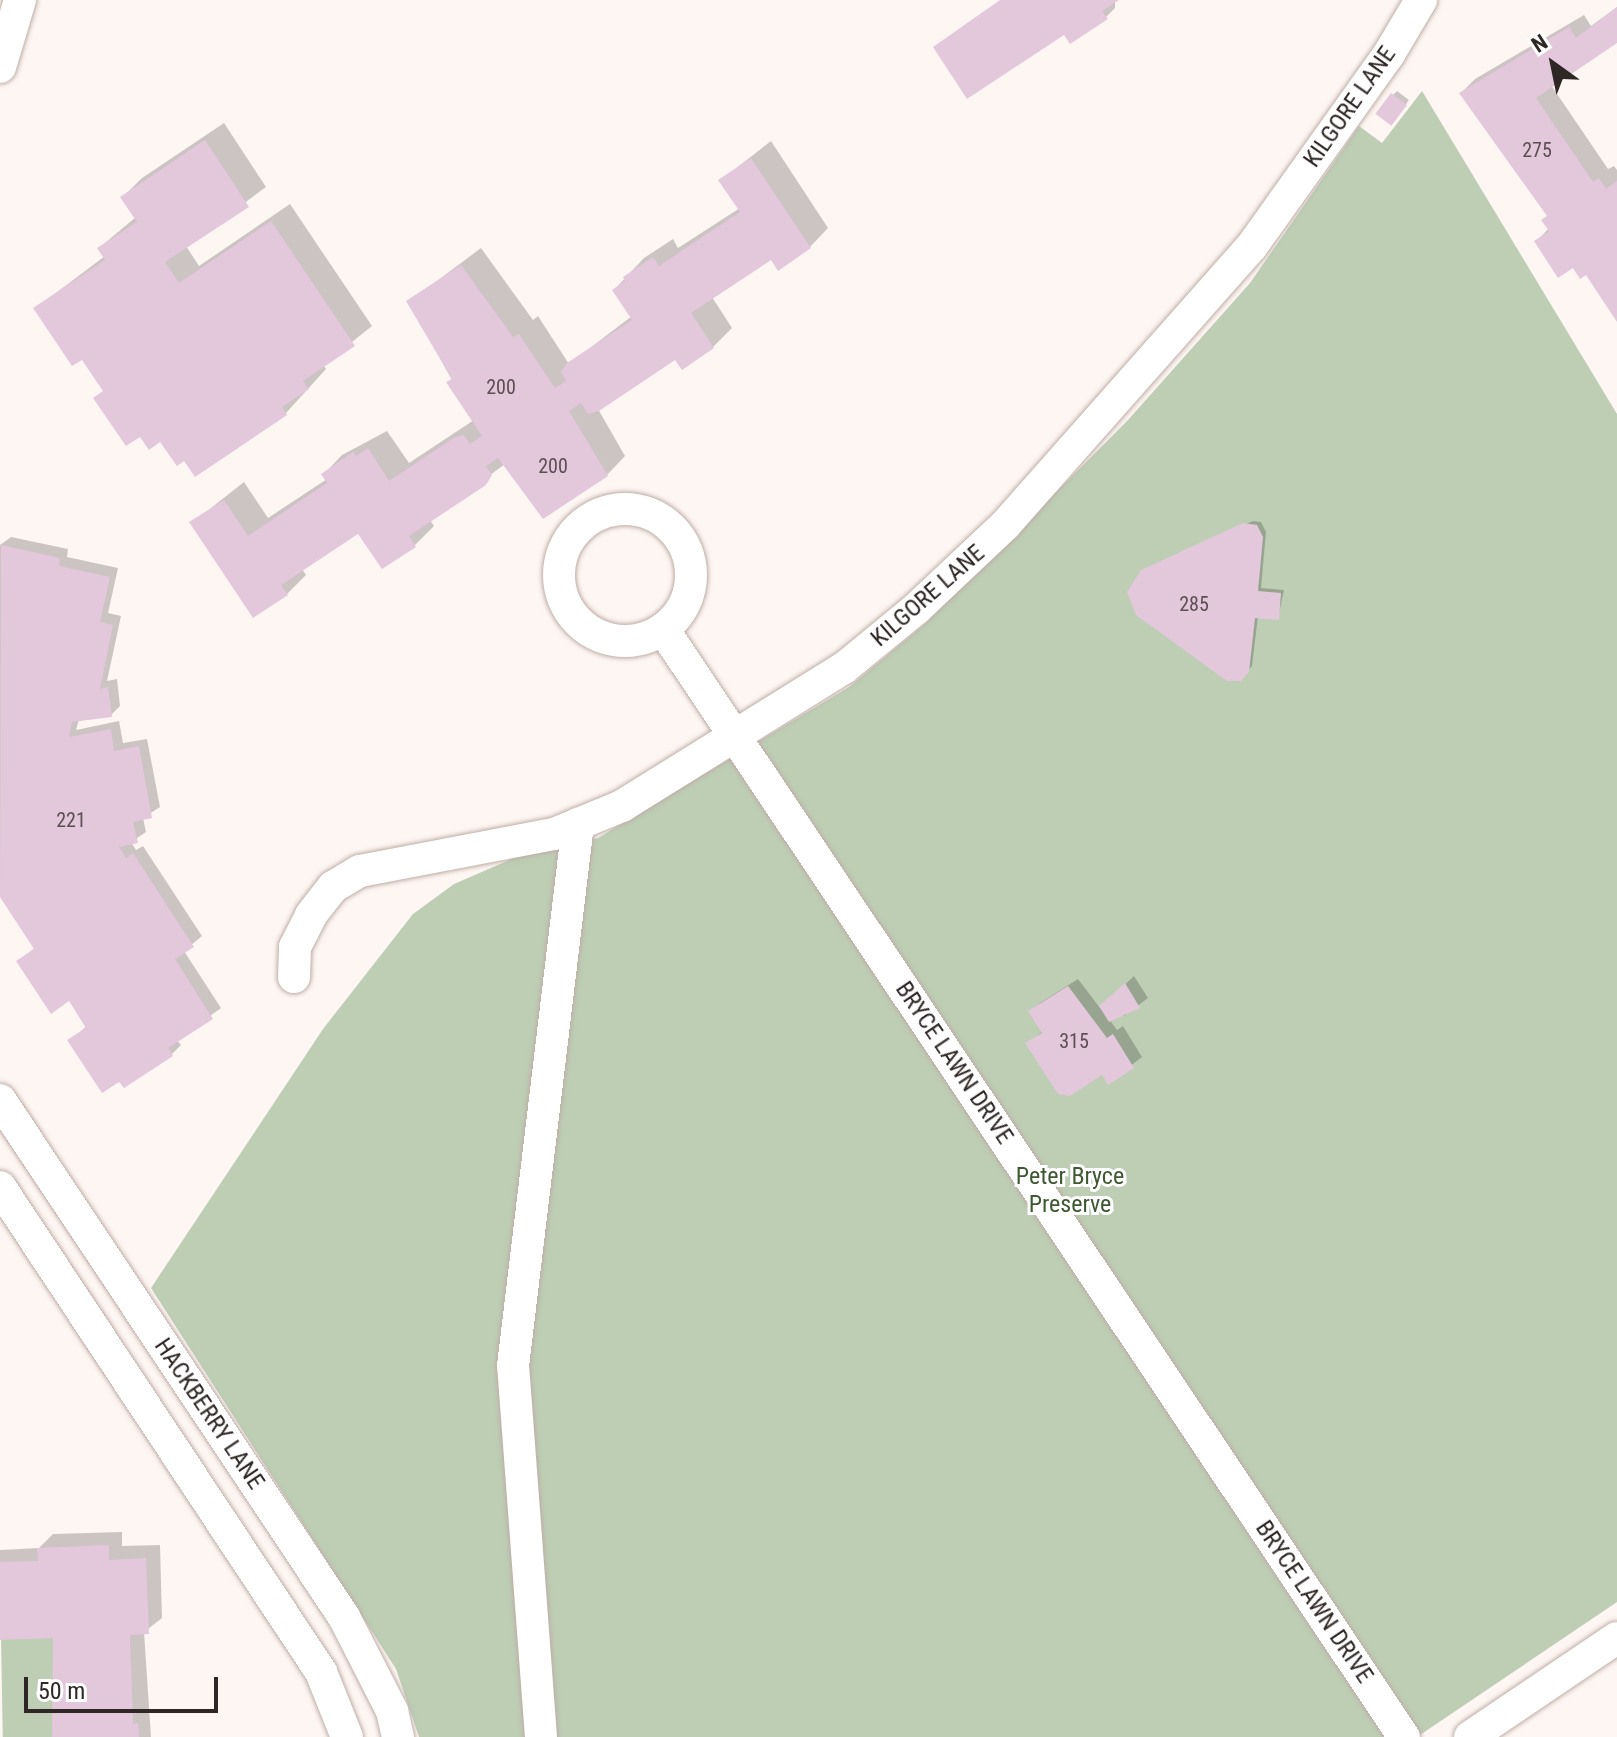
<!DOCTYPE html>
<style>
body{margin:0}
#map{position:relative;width:1617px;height:1737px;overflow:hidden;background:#fef6f3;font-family:"Roboto Condensed",sans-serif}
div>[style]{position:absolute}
.green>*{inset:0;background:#bdceb5;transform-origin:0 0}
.shadow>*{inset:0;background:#0003}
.building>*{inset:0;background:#e3c7db;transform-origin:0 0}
.roads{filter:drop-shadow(0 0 2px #bfada6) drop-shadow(0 0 2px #bfada6)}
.minor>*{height:32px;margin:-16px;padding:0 16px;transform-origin:16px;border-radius:16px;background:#fff}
.minor>.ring{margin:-16px;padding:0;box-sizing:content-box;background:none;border:32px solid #fff;border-radius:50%}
span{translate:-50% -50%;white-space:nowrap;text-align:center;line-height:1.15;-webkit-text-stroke:6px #fff;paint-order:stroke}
.number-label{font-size:20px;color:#5b4f52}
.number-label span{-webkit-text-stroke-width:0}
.street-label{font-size:24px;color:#2e2725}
.park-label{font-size:24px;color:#3d5930}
.north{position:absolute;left:1513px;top:24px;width:80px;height:80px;-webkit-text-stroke:6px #fff;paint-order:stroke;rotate:327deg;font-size:22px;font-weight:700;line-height:32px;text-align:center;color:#2e2725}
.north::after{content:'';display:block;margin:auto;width:28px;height:36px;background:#2e2725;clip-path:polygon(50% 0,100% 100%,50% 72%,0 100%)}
.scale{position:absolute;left:24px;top:1677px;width:194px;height:36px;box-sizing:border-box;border:4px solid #2e2725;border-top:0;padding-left:10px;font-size:24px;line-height:28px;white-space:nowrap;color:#2e2725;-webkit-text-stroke:6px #fff;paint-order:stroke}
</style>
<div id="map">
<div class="green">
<div style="clip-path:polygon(1422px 91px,1617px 414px,1617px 1602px,1417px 1737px,419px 1737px,396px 1669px,151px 1288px,323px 1029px,413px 914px,454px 884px,514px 858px,598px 838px,849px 687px,926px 623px,1128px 420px,1250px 283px,1359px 126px,1382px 143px)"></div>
<div style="left:79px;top:1578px;width:159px;height:79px;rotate:89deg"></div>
</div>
<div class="shadow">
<div style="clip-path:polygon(1002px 0,1115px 0,1115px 8px,1106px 17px,1065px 33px,936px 47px)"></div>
<div style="clip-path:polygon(1617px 7px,1617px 41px,1551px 85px,1608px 169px,1614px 166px,1617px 170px,1617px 321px,1586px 272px,1536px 242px,1549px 228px,1549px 215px,1461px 93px,1475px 79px,1584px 15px,1591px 26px)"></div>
<div style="clip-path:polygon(1397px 91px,1409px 100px,1395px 119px,1393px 95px)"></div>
<div style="clip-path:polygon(224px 123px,266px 187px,186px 246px,199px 266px,290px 204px,372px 326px,323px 365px,326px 369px,286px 413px,195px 474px,185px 459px,105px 390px,83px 357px,36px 308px,105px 256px,99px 248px,136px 217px,123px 197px,142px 178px)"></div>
<div style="clip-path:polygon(771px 141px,828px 228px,810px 247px,771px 258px,712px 297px,732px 328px,713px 347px,676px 357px,598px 409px,625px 456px,607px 475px,505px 464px,430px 520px,434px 526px,415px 545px,383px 566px,359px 531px,302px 569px,306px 575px,287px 594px,192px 523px,244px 482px,268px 518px,327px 479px,324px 474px,342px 455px,387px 431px,409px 463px,474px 420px,409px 302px,481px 248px,533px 320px,538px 316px,569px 364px,632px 316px,614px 290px,644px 258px,673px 239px,678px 248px,740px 208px,721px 180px)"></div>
<div style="clip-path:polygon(1253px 521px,1261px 522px,1266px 532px,1261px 588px,1284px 590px,1278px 618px,1258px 616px,1252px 666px,1240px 679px,1142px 571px)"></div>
<div style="clip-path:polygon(11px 537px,68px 549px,67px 557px,118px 568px,108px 613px,121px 616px,107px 681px,117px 679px,120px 706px,111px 715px,79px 719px,76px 730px,119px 721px,123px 743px,147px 739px,160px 807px,143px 818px,146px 832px,131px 842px,136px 850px,143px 846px,202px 936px,184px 951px,221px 1008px,177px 1040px,181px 1045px,172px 1054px,69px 1041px,87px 1026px,69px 999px,18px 962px,36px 947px,0 894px,0 545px)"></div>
<div style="clip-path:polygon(1134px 976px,1148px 998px,1124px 1016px,1121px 1012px,1109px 1019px,1117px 1030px,1123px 1026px,1142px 1057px,1109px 1082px,1102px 1072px,1028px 1044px,1043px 1031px,1031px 1012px,1040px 1003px,1078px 979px,1100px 1008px)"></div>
<div style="clip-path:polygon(122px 1532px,122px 1546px,160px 1545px,162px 1618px,144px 1632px,151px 1737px,58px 1737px,55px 1636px,0 1639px,0 1550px,39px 1548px,53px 1534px)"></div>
</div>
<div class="building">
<div style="clip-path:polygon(1000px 0,1119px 0,1102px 11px,1108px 19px,1070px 44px,1064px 35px,967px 99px,933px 47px)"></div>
<div style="clip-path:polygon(1617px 7px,1617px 43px,1536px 98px,1593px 182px,1599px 178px,1606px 189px,1617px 181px,1617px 322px,1586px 275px,1580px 279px,1573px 268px,1558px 278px,1534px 241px,1549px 231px,1541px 220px,1547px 216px,1459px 93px,1569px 27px,1576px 38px)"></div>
<div style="left:1391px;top:93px;width:20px;height:26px;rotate:37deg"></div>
<div style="clip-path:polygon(205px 140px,249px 207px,165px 262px,179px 283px,271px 221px,355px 346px,303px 381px,309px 389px,282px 407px,287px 415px,195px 477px,184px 461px,177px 466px,160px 442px,149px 450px,140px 437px,126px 446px,93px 398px,103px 391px,82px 360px,72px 366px,33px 308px,105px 260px,97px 248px,137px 222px,120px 197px)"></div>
<div style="clip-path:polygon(751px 158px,811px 248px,778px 271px,771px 260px,691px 313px,714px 348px,682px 370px,675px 360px,599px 411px,588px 414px,581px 403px,569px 411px,608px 476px,543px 519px,498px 458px,486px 466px,492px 475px,486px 485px,409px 536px,416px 547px,382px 569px,358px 534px,281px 585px,288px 595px,253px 618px,189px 522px,224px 500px,248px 536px,327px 483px,321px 474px,353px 452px,356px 456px,368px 448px,389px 481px,455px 437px,464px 435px,470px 444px,482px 436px,446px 382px,452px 379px,406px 301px,461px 265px,513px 337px,519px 334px,555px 388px,566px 381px,561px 372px,567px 363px,632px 320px,612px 290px,625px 281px,623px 277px,653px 257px,659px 266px,740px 212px,718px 180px)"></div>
<div style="clip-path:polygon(1243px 523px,1257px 525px,1263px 537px,1258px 591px,1281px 593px,1279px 620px,1255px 618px,1249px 672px,1241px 681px,1227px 681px,1136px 615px,1127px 592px,1141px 570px)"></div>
<div style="clip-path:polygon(1px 545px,60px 558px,59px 566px,110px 577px,100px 622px,113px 625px,100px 689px,108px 687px,112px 717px,72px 722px,69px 737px,111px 729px,114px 751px,139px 746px,152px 818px,133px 822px,138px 843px,119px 847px,126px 858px,133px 853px,194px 947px,175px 959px,213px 1019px,168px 1048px,173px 1056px,124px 1088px,119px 1082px,102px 1093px,67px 1040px,86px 1028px,69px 1001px,51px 1014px,16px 961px,34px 949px,0 897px)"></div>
<div style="clip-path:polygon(1125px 983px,1140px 1008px,1109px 1022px,1099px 1006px)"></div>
<div style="clip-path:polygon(1068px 986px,1107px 1038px,1113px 1034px,1134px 1068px,1108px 1085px,1102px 1075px,1070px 1096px,1058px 1094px,1025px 1043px,1042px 1033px,1028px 1011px)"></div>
<div style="clip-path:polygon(109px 1545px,109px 1560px,146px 1558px,149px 1634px,130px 1635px,133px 1724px,138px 1723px,139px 1737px,52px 1737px,53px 1638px,0 1640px,0 1562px,38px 1561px,37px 1548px)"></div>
</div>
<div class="roads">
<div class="minor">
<div style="left:0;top:67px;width:70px;rotate:-73.4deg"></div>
<div class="ring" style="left:559px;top:509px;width:100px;height:100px"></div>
<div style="left:663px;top:629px;width:1333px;rotate:56.23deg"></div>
<div style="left:294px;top:977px;width:30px;rotate:-88deg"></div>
<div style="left:295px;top:947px;width:36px;rotate:-63deg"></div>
<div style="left:311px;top:915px;width:36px;rotate:-52deg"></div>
<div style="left:333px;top:887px;width:31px;rotate:-31deg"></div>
<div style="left:360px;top:871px;width:197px;rotate:-10.8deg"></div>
<div style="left:554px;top:834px;width:74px;rotate:-22.4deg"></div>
<div style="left:622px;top:806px;width:261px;rotate:-31.9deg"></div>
<div style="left:844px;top:668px;width:94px;rotate:-39.4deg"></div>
<div style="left:917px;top:608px;width:122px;rotate:-43.3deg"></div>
<div style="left:1006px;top:524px;width:371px;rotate:-48.5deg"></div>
<div style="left:1252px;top:246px;width:236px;rotate:-54.5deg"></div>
<div style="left:1389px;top:54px;width:63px;rotate:-59.3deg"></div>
<div style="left:0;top:1100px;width:621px;rotate:56.36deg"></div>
<div style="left:344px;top:1617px;width:106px;rotate:62.9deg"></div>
<div style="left:392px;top:1711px;width:27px;rotate:77deg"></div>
<div style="left:0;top:1187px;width:582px;rotate:56.5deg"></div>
<div style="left:321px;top:1672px;width:70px;rotate:68.2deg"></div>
<div style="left:541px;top:1737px;width:372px;rotate:-94.3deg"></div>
<div style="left:513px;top:1366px;width:546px;rotate:-83.16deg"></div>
<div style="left:1470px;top:1737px;width:177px;rotate:-34deg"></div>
</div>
</div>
<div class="number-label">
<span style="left:1537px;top:150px">275</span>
<span style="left:501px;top:387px">200</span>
<span style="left:553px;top:466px">200</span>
<span style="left:1194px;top:604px">285</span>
<span style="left:71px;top:820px">221</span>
<span style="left:1074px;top:1041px">315</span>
</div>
<div class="street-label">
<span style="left:1350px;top:107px;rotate:-55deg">KILGORE LANE</span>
<span style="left:928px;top:596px;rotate:-41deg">KILGORE LANE</span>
<span style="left:954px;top:1063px;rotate:56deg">BRYCE LAWN DRIVE</span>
<span style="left:209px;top:1414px;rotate:56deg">HACKBERRY LANE</span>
<span style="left:1314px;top:1602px;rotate:56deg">BRYCE LAWN DRIVE</span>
</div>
<div class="park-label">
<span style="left:1070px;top:1191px">Peter Bryce<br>Preserve</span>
</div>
<div class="north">N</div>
<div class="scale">50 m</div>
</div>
